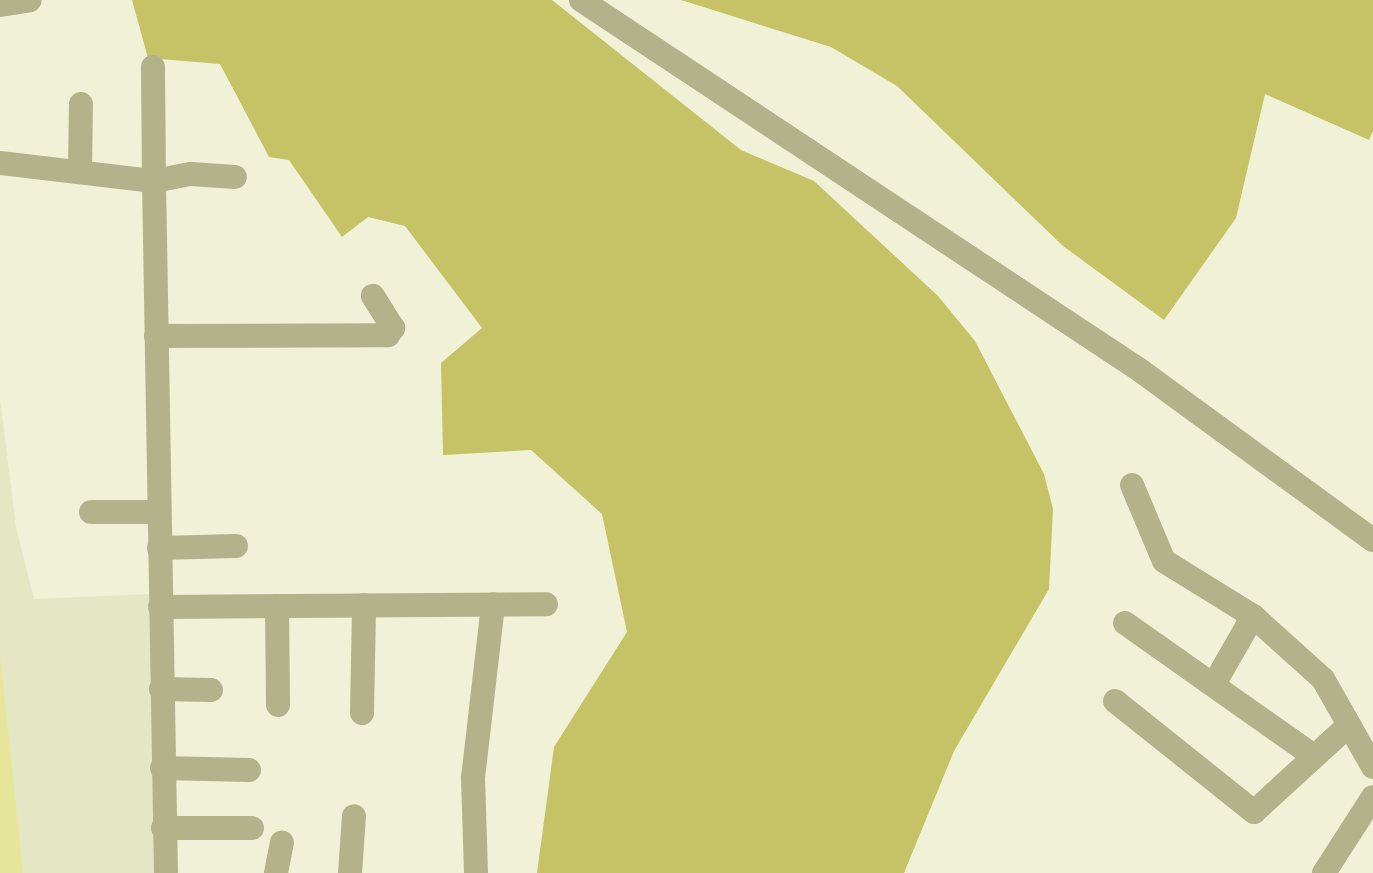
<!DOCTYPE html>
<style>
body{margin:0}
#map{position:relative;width:1373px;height:873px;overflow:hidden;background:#f1f1d7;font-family:"Golos Text",sans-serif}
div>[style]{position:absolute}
.built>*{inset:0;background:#e5e6c4}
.green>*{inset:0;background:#e6e69b}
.forest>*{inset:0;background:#c5c366}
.minor>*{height:24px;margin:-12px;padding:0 12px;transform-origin:12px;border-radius:12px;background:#b2b28b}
span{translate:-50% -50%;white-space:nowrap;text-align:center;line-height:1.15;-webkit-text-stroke:7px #f1f1d7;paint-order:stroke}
</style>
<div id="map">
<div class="built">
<div style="clip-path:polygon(0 398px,16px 527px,34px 599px,150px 594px,154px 873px,0 873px)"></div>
</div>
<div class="green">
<div style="clip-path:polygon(0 656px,9px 737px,23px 873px,0 873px)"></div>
</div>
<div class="forest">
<div style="clip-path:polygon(132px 0,552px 0,741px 150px,814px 181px,938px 296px,975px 341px,1044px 474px,1053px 509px,1049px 589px,954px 751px,904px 873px,537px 873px,554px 747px,627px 632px,602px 514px,531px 450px,443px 455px,441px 363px,482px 328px,405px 226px,368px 217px,342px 237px,289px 160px,269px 157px,220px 64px,148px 58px)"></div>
<div style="clip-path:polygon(681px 0,1373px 0,1373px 131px,1369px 140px,1265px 94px,1236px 218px,1164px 320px,1063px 246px,897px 86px,831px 47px)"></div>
</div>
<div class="minor">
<div style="left:581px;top:0;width:672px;rotate:33.52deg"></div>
<div style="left:1141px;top:371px;width:287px;rotate:36.1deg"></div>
<div style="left:0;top:5px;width:30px;rotate:-9deg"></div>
<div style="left:153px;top:67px;width:114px;rotate:89.5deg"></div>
<div style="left:154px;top:181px;width:38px;rotate:-11deg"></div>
<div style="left:191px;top:174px;width:44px;rotate:3.9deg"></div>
<div style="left:0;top:163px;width:155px;rotate:6.7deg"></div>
<div style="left:154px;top:181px;width:692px;rotate:89.01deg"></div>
<div style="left:80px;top:172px;width:68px;rotate:-89.2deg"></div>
<div style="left:156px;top:336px;width:232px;rotate:-0.2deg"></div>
<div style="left:388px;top:335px;width:9px;rotate:-54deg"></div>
<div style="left:393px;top:328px;width:38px;rotate:-122deg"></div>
<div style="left:1132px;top:485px;width:82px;rotate:67.2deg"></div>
<div style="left:1164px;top:561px;width:105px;rotate:31.7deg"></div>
<div style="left:1253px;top:616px;width:78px;rotate:119.8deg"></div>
<div style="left:91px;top:512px;width:68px"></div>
<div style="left:159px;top:548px;width:77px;rotate:-1.5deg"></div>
<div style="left:277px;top:606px;width:99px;rotate:89.4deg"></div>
<div style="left:160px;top:607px;width:386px;rotate:-0.4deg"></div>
<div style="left:1253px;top:616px;width:94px;rotate:42deg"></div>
<div style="left:1323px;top:679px;width:101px;rotate:60.4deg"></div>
<div style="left:1125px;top:623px;width:228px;rotate:35.2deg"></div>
<div style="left:161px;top:689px;width:50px;rotate:1.1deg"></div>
<div style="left:1115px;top:701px;width:178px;rotate:38.6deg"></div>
<div style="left:1254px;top:812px;width:129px;rotate:-42.5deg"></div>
<div style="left:362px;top:713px;width:108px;rotate:-88.9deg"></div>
<div style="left:162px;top:768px;width:87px;rotate:1.3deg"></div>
<div style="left:163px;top:828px;width:89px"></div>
<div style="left:276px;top:873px;width:31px;rotate:-79deg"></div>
<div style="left:350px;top:873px;width:57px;rotate:-86deg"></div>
<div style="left:476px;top:873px;width:95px;rotate:-91.8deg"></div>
<div style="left:473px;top:778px;width:175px;rotate:-83.4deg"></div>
<div style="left:1324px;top:873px;width:90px;rotate:-57.2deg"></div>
</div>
</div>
